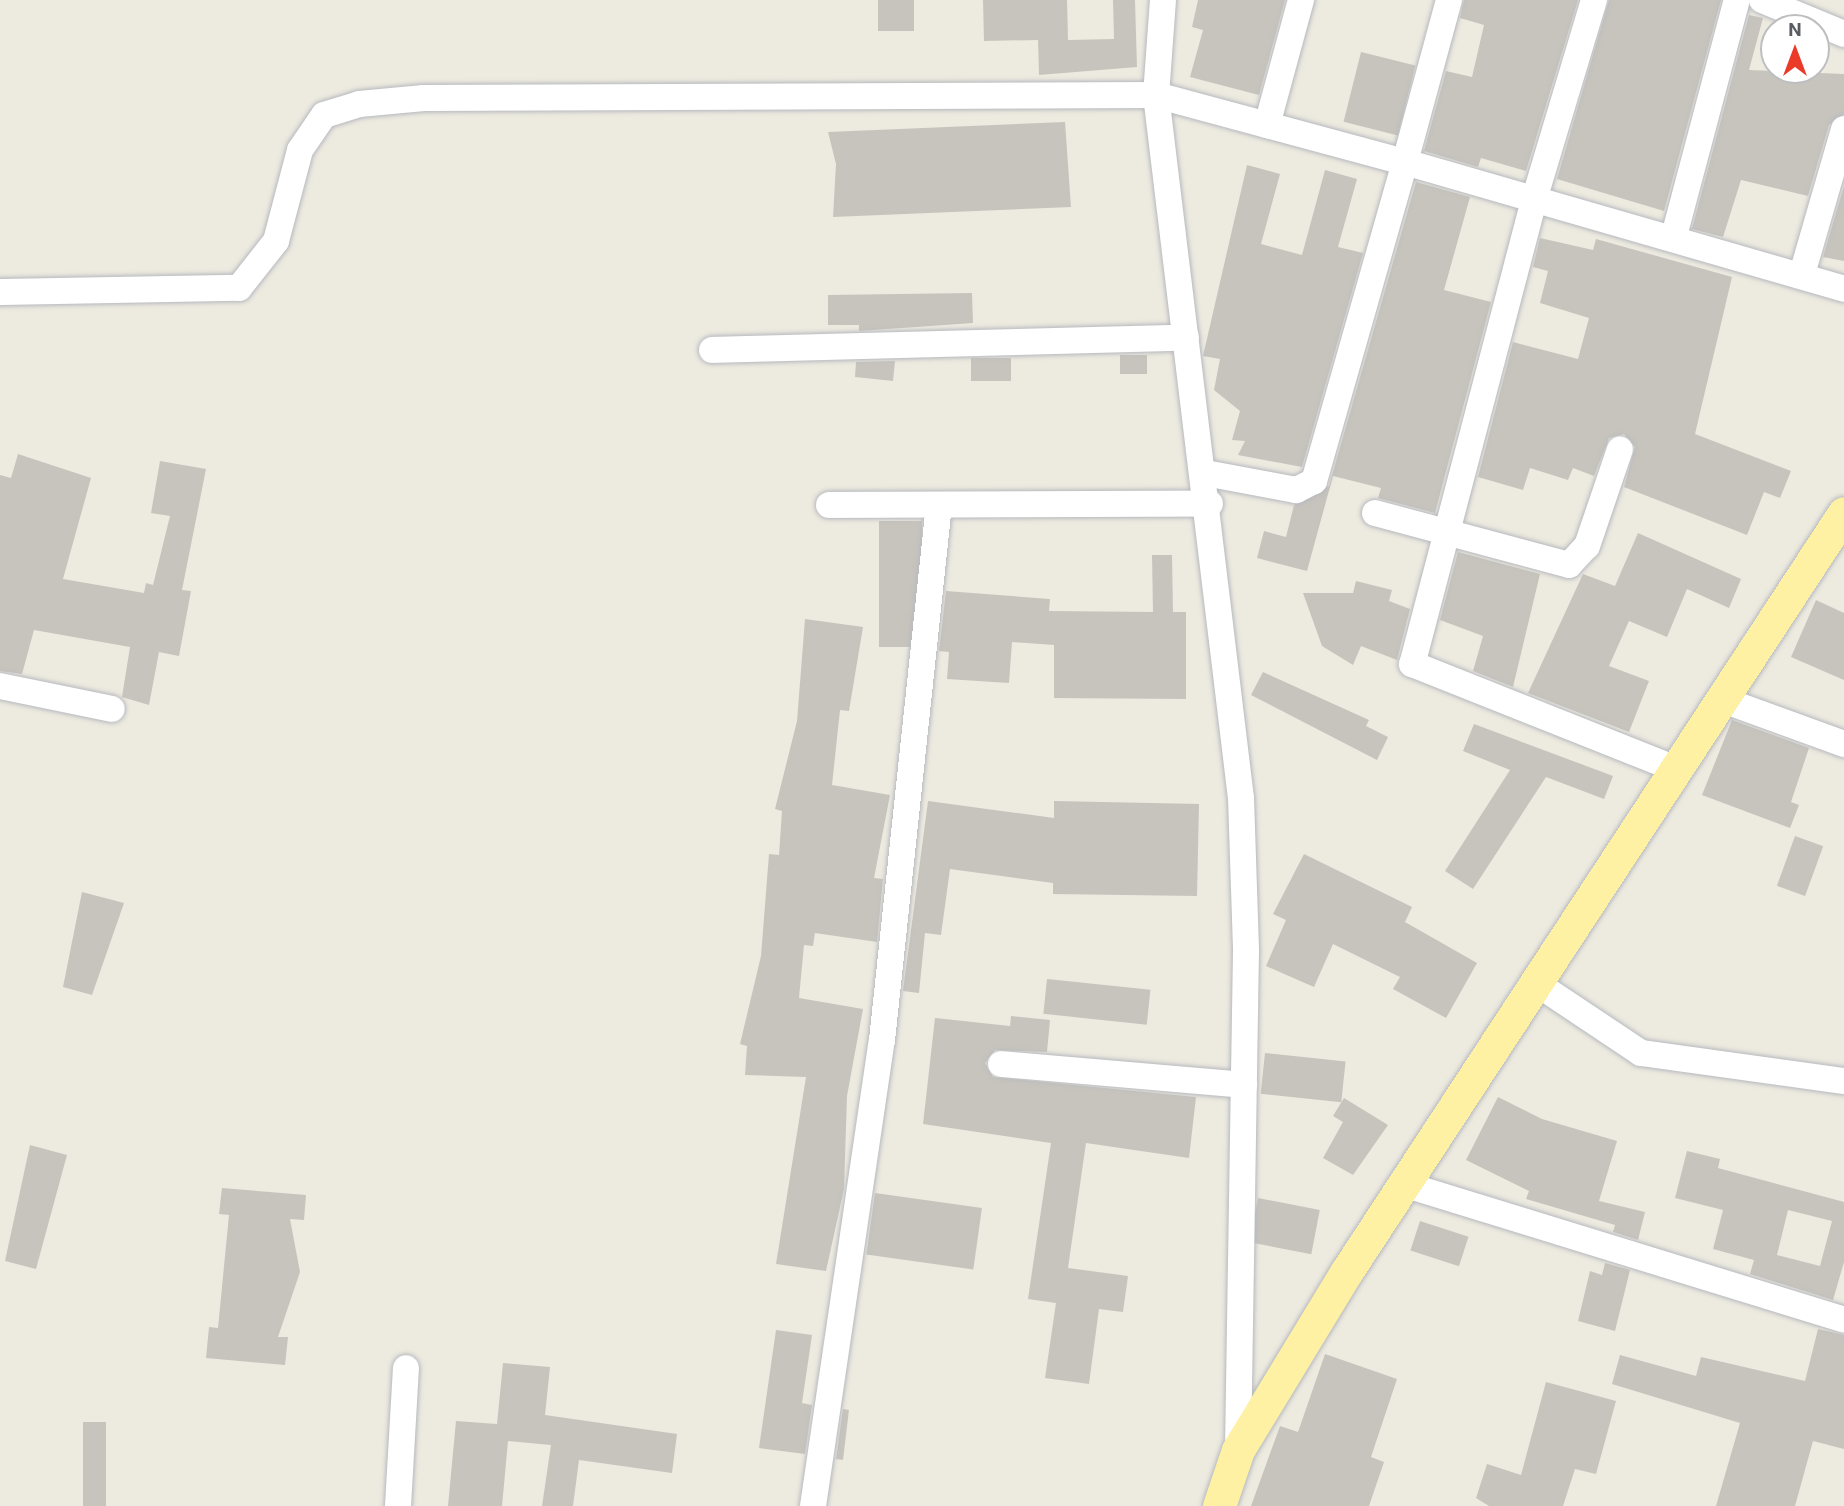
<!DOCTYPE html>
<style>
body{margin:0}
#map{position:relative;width:1844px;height:1506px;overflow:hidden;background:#edeae0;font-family:Roboto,sans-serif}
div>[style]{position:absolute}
.building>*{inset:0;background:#c7c4be;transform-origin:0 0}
.roads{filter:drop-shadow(0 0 2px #b6b9be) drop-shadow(0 0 2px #b6b9be)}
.minor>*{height:26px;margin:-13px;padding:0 13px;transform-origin:13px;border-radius:13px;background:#fff}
.major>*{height:33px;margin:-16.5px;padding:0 16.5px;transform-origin:16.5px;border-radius:16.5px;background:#fff1a3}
span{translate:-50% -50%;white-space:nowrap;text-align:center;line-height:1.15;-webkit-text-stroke:7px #fff;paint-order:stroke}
.north{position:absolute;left:1760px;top:14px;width:70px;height:70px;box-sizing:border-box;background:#fff;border:2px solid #bdbec0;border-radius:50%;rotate:0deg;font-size:19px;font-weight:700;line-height:28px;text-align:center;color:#595d62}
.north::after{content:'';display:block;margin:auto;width:24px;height:32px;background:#ea3a29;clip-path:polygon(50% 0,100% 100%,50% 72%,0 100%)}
</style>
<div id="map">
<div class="building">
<div style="left:878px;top:0;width:36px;height:31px"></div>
<div style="clip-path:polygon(983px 0,1067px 0,1068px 40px,1114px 39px,1113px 0,1135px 0,1137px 67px,1039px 75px,1038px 40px,984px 41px)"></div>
<div style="clip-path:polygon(1198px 0,1285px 0,1259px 95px,1190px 77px,1203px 30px,1192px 27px)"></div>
<div style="clip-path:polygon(1464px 0,1578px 0,1526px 171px,1481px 158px,1478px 167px,1424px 151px,1446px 71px,1472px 77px,1484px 25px,1460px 18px)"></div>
<div style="clip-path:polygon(1609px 0,1721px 0,1664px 211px,1557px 179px)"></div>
<div style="clip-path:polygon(1749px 15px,1763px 18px,1749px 70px,1844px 74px,1844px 114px,1829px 125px,1808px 196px,1741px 180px,1723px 237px,1692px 229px)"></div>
<div style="left:1361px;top:52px;width:56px;height:72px;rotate:14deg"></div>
<div style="clip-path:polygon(1065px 122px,1071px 207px,833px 217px,836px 164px,828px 132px)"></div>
<div style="clip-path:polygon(1247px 165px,1280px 174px,1261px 244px,1302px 255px,1325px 170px,1357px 179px,1338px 247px,1363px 253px,1302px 467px,1238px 455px,1245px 441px,1232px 440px,1240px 411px,1214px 390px,1220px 359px,1203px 356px)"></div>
<div style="clip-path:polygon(1416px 182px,1470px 197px,1444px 290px,1491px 302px,1435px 513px,1378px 498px,1381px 488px,1333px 476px,1307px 571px,1257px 558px,1264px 531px,1286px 537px,1294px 505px,1329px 486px)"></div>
<div style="clip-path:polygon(1844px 186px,1844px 261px,1823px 257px)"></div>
<div style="clip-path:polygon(1540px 238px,1593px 250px,1596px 239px,1732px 277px,1695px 434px,1791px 471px,1780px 498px,1764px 492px,1747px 535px,1624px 487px,1635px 447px,1624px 434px,1609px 438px,1594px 476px,1573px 468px,1568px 480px,1530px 468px,1523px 490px,1478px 477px,1513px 342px,1578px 359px,1589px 318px,1540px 303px,1548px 271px,1533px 267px)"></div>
<div style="clip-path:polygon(972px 293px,973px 323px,859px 331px,859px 325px,828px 325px,828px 295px)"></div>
<div style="left:1120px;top:355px;width:27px;height:19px"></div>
<div style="left:1011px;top:358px;width:23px;height:40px;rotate:90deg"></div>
<div style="clip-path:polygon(895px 361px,893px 381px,855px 377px,856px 362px)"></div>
<div style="clip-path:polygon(18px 454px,91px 478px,63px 579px,144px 593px,146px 583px,153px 585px,170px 516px,151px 513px,160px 461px,206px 469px,182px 590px,191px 591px,179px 656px,159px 652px,149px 705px,122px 697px,130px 647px,34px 630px,22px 674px,0 671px,0 475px,11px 478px)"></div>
<div style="left:879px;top:521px;width:43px;height:126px"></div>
<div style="clip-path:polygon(1638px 533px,1741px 579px,1729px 608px,1687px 589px,1667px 637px,1629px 621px,1609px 666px,1649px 681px,1629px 732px,1528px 693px,1583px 574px,1615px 586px)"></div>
<div style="clip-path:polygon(1458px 552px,1540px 574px,1513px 687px,1473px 671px,1483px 636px,1440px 620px)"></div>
<div style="clip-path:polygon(1152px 555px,1172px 555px,1173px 612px,1186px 612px,1186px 699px,1054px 698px,1054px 645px,1012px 642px,1009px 683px,947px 679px,949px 652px,939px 651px,946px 591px,1050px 599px,1049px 611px,1153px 612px)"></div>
<div style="clip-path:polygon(1356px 581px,1392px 590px,1389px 601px,1410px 609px,1397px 660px,1361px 646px,1353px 665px,1322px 646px,1303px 593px,1353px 593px)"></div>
<div style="clip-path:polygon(1816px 600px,1844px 613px,1844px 680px,1791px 657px)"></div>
<div style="clip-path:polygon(805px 619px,863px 627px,849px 711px,840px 710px,832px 785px,890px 795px,874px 878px,883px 879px,877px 942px,815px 933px,813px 946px,804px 945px,799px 998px,863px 1009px,847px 1096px,844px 1189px,826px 1271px,776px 1264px,806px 1077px,745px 1075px,747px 1046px,740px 1044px,761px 956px,769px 854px,779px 855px,782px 811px,775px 809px,797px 721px)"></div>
<div style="clip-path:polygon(1263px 672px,1369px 720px,1366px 726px,1388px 737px,1377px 760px,1251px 695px)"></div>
<div style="clip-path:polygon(1732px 720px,1809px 748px,1791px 802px,1799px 805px,1790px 828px,1702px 795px)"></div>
<div style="clip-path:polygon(1474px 724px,1613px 776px,1604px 799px,1546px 777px,1473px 889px,1445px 871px,1510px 770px,1463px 751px)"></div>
<div style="clip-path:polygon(928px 801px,1054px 818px,1054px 801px,1199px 804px,1197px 896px,1053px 894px,1053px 883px,950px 869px,941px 935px,925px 933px,919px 993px,903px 991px)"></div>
<div style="left:1795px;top:836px;width:30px;height:53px;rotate:20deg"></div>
<div style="clip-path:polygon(1304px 854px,1412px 907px,1405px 922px,1477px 963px,1446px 1018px,1393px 989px,1400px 977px,1333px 944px,1314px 987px,1266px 966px,1286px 920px,1273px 914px)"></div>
<div style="clip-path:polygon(82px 892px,124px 903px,92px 995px,63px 987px)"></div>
<div style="left:1047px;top:979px;width:104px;height:35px;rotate:6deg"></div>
<div style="clip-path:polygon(1011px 1016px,1050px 1020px,1047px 1052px,995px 1050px,985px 1063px,993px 1077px,1196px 1097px,1189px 1158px,1086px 1143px,1068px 1268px,1128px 1276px,1123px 1312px,1099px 1309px,1089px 1384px,1045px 1378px,1056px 1303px,1028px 1299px,1051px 1143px,923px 1124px,935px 1018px,1010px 1026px)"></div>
<div style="left:1265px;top:1053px;width:81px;height:41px;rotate:6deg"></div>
<div style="clip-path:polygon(1498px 1097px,1542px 1119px,1617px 1141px,1599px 1201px,1645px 1212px,1638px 1240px,1613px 1232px,1615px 1225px,1526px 1199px,1529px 1191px,1466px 1160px)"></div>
<div style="clip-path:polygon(1344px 1098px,1388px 1125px,1353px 1175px,1323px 1158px,1343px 1122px,1333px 1116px)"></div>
<div style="clip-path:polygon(30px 1145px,67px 1155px,36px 1269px,5px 1261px)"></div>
<div style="clip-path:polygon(evenodd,1687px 1151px,1720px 1159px,1718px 1168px,1844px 1202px,1844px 1262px,1833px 1300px,1750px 1274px,1754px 1260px,1713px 1249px,1723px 1210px,1675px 1198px,1687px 1151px,1788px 1210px,1832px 1221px,1820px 1266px,1777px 1255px,1788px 1210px)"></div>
<div style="clip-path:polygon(222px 1188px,306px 1195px,304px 1220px,290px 1219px,300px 1272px,278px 1337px,288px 1337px,285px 1365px,206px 1358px,209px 1327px,218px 1328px,229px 1215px,219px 1214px)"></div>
<div style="left:875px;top:1193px;width:108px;height:62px;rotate:8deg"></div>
<div style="left:1258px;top:1198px;width:63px;height:45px;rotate:11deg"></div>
<div style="left:1420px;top:1221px;width:51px;height:31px;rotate:18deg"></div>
<div style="clip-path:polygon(1605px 1263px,1630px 1270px,1615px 1331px,1578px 1321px,1590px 1271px,1602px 1275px)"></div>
<div style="clip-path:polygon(1818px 1329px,1844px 1335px,1844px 1449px,1813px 1441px,1795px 1506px,1716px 1506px,1740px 1423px,1612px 1384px,1620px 1355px,1696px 1376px,1701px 1357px,1805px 1381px)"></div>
<div style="clip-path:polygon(776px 1330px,812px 1335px,802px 1403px,812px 1405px,805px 1454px,759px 1448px)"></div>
<div style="clip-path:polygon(1325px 1354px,1397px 1379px,1371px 1457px,1384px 1462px,1369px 1506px,1251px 1506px,1280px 1426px,1298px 1432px)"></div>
<div style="clip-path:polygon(503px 1363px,550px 1367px,545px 1415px,677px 1434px,672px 1473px,579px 1460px,573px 1506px,542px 1506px,551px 1445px,508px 1441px,502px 1506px,448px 1506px,456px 1421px,497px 1424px)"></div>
<div style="clip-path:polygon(1546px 1382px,1616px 1401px,1596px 1474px,1575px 1469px,1563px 1506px,1489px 1506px,1476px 1498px,1487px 1464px,1521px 1475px)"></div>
<div style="clip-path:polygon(843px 1409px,849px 1410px,843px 1460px,836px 1459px)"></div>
<div style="left:83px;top:1422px;width:23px;height:84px"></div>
</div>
<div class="roads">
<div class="minor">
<div style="left:1163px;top:0;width:95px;rotate:94.2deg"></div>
<div style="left:1156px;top:95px;width:708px;rotate:83.11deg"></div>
<div style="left:1241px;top:798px;width:152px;rotate:88.1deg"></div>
<div style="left:1246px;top:950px;width:500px;rotate:90.92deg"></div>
<div style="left:1449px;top:0;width:168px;rotate:105.2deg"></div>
<div style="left:1405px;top:162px;width:457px;rotate:16.1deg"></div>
<div style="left:1594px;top:0;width:209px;rotate:106.7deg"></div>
<div style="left:1534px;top:200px;width:480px;rotate:104.7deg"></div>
<div style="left:1412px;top:664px;width:287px;rotate:21.7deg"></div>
<div style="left:1762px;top:0;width:89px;rotate:22.5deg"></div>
<div style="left:1267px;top:125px;width:130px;rotate:-74.8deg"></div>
<div style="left:1674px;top:236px;width:244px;rotate:-75.1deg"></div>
<div style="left:1802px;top:274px;width:151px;rotate:-73.8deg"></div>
<div style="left:0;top:292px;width:239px;rotate:-1deg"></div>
<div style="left:239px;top:288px;width:60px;rotate:-51.8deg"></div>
<div style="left:276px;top:241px;width:94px;rotate:-75.2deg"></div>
<div style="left:300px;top:150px;width:42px;rotate:-55.6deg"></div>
<div style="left:324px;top:115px;width:37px;rotate:-17deg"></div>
<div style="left:359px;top:104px;width:65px;rotate:-5.3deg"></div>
<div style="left:424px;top:98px;width:732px;rotate:-0.23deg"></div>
<div style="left:1156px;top:95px;width:258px;rotate:15.1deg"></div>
<div style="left:1405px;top:162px;width:332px;rotate:105.9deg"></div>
<div style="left:1314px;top:481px;width:20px;rotate:153deg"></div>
<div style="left:1296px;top:490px;width:93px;rotate:-169.4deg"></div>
<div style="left:712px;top:350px;width:474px;rotate:-1.5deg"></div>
<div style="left:829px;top:505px;width:381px;rotate:-0.2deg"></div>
<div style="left:1375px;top:513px;width:201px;rotate:15deg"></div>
<div style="left:1569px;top:565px;width:26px;rotate:-47deg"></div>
<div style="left:1587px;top:546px;width:102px;rotate:-71.2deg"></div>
<div style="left:0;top:686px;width:114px;rotate:11.6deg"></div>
<div style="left:1723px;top:700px;width:129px;rotate:20deg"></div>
<div style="left:1536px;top:983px;width:126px;rotate:33.7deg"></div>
<div style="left:1641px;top:1053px;width:205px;rotate:7.9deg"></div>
<div style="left:1001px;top:1064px;width:244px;rotate:4.9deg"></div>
<div style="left:1403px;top:1184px;width:461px;rotate:17.1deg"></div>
<div style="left:398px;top:1506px;width:138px;rotate:-86.7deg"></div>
<div style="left:813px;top:1506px;width:471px;rotate:-81.6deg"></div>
<div style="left:882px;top:1040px;width:538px;rotate:-83.92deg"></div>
</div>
<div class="major">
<div style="left:1219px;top:1506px;width:59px;rotate:-71.3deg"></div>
<div style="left:1238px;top:1450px;width:210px;rotate:-58.7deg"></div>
<div style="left:1347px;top:1271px;width:906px;rotate:-56.75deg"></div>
</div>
</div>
<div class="north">N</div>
</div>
